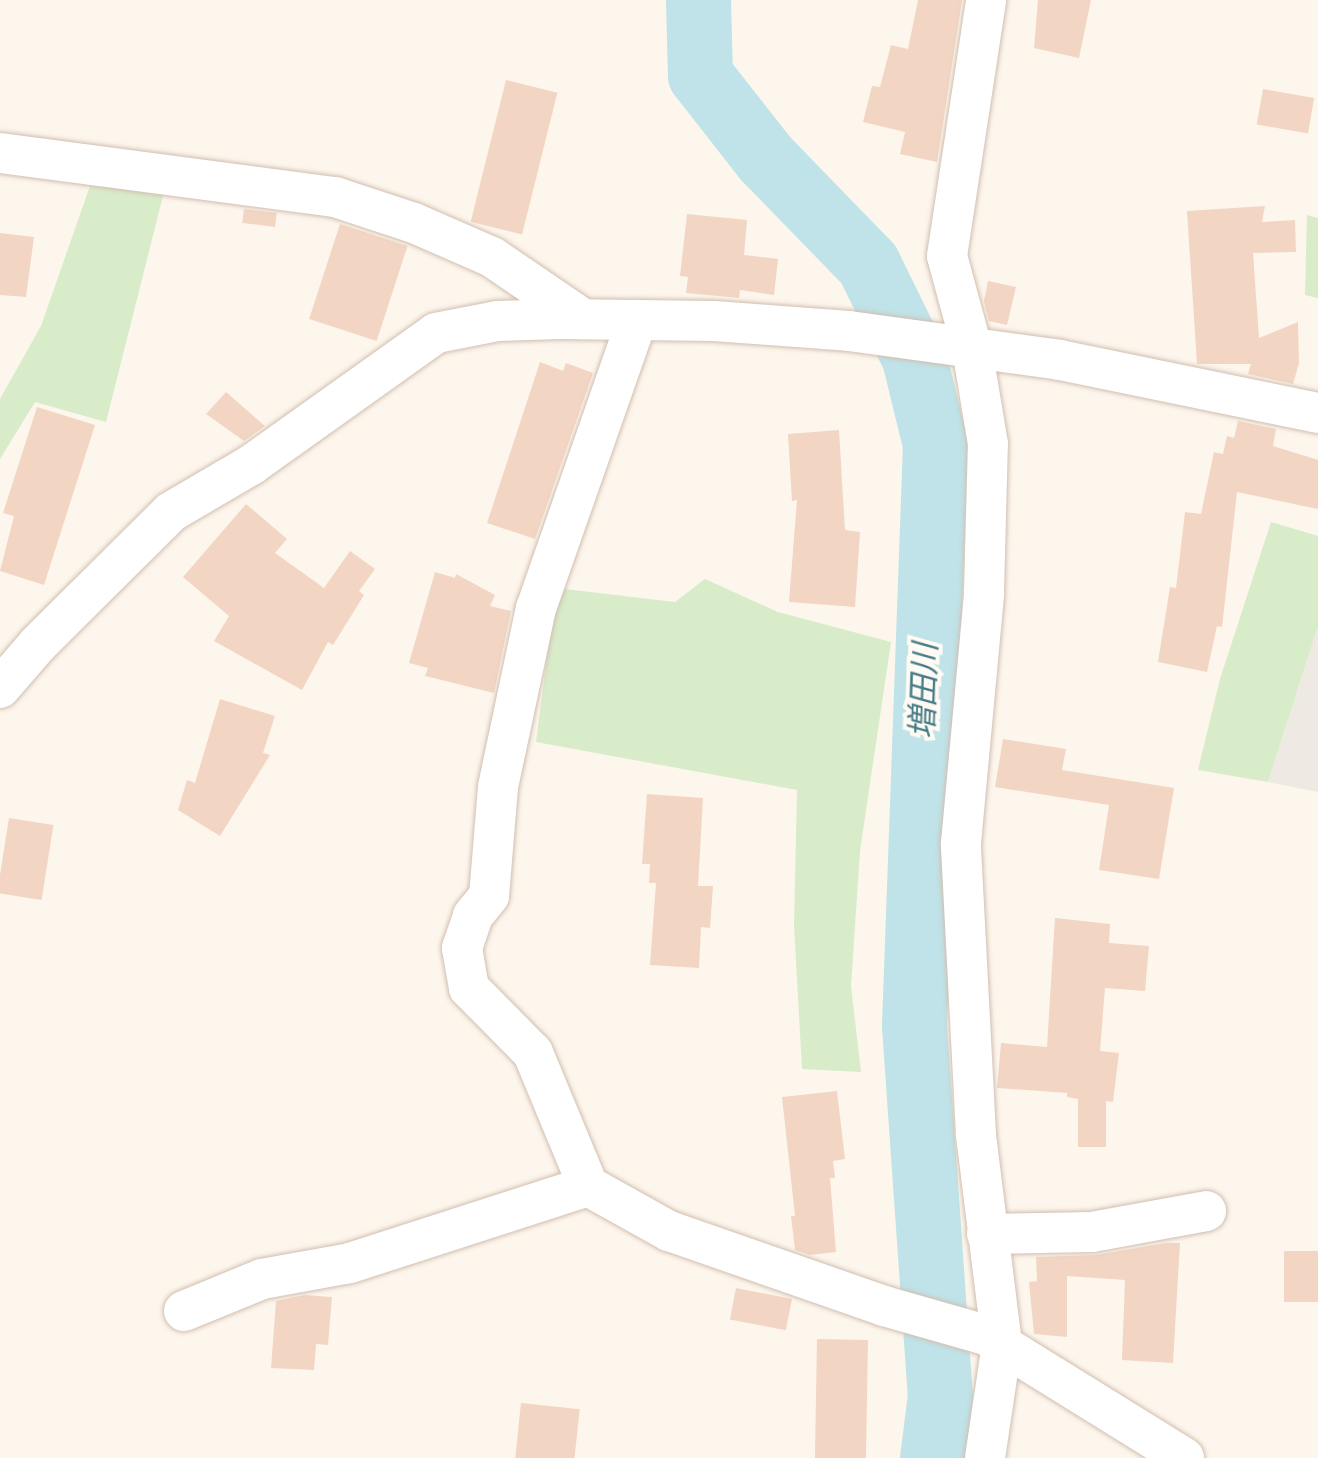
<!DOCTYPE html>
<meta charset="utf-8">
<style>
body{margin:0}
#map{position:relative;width:1318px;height:1458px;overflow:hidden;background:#fdf6ec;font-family:"Sofia Sans Condensed","Noto Sans JP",sans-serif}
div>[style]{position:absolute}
.industrial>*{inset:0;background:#efe9e4}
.green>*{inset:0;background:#d8ecc9}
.river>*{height:65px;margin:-32.5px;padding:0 32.5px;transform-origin:32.5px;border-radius:32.5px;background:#bfe3e8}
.building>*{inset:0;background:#f3d5c3;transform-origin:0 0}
.roads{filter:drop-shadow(0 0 2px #d1beb0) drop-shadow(0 0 2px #d1beb0)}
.minor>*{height:40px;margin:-20px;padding:0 20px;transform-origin:20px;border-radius:20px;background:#fff}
span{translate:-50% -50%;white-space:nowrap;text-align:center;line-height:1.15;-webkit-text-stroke:8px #fffaf3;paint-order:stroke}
.water-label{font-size:32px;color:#437c86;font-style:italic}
</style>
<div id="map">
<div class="industrial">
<div style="clip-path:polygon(1318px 626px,1318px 792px,1268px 782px)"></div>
</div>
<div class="green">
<div style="clip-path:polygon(90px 186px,164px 192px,106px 422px,35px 402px,0 459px,0 399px,41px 326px)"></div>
<div style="clip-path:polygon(1307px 215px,1318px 218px,1318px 298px,1305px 295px)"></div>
<div style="clip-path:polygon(1271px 522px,1318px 536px,1318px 626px,1268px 782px,1198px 770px,1220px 679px)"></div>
<div style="clip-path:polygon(705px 579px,778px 612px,891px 642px,860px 851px,851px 986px,861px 1072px,802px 1069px,794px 925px,797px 790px,536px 742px,556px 588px,675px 602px)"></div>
</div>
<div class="river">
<div style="left:698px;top:0;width:75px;rotate:88.5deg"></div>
<div style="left:700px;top:75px;width:105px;rotate:51.9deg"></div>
<div style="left:765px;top:158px;width:148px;rotate:45.8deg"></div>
<div style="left:868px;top:264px;width:105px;rotate:63.9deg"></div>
<div style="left:914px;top:358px;width:89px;rotate:76.3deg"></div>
<div style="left:935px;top:444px;width:582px;rotate:92.07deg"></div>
<div style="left:914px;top:1026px;width:370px;rotate:86deg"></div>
<div style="left:940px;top:1395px;width:64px;rotate:97.2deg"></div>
</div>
<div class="building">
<div style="clip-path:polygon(918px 0,962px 0,937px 162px,900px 154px,905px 132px,863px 122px,872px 86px,880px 87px,891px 45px,908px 49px)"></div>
<div style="clip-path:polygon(1038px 0,1091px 0,1079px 58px,1034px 48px)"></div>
<div style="left:506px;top:80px;width:53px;height:146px;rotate:14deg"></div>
<div style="left:1263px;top:89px;width:52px;height:36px;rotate:10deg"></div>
<div style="clip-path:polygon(1265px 206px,1262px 222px,1295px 220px,1296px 252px,1253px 253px,1259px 338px,1298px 322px,1299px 363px,1293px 384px,1248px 374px,1251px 364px,1197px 364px,1187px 211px)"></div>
<div style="left:244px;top:209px;width:33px;height:14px;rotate:7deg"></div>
<div style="clip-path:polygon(687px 214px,747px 220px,744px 255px,778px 259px,774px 295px,740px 290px,739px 298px,686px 293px,688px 277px,680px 276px)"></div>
<div style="left:340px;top:224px;width:71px;height:100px;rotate:18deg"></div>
<div style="clip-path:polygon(0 233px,34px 237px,26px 297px,0 295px)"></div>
<div style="clip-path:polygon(988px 281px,1016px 287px,1007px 325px,989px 321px,984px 301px)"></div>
<div style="clip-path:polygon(540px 362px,563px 371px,566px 363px,593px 373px,535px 539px,487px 523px)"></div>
<div style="clip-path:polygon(226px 392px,265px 426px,244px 441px,206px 414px)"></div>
<div style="clip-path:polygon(37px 407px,95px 425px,44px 585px,0 571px,14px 516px,3px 513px)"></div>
<div style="clip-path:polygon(1238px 421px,1276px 429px,1273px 446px,1318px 460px,1318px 509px,1237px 492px,1222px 627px,1217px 626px,1207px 672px,1158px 662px,1170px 587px,1176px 588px,1185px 512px,1201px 514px,1214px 452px,1223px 454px,1227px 436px,1234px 438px)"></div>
<div style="clip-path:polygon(839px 430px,845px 530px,860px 532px,855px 607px,789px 602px,797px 500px,792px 501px,788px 434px)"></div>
<div style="clip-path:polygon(246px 504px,287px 539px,275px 553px,324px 588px,350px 551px,375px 569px,359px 591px,364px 595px,333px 645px,328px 642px,302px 690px,214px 641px,229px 616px,183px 577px)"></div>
<div style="clip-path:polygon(435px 572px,455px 578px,456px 574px,495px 595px,490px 606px,511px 611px,494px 693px,425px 676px,428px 668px,409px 663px)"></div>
<div style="clip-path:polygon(220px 699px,275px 716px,263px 753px,270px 755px,220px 836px,178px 810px,187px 780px,195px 783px)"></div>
<div style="clip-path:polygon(1003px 739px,1066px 749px,1062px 770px,1174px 788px,1159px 879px,1099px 870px,1109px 805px,995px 787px)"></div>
<div style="clip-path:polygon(647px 794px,703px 798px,698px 886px,713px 886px,710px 928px,701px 927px,699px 968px,650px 965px,656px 883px,649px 883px,650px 864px,642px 864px)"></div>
<div style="left:9px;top:818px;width:45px;height:76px;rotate:9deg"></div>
<div style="clip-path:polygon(1055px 918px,1110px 924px,1109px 943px,1149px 946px,1145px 991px,1105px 988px,1100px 1051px,1119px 1053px,1113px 1102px,1106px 1101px,1106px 1147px,1078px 1147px,1078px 1099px,1067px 1097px,1067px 1093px,997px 1088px,1001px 1043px,1047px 1047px)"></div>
<div style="clip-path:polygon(837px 1091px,845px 1159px,833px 1161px,835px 1178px,830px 1178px,836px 1252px,810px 1255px,795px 1250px,791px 1216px,795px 1216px,782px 1097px)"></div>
<div style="clip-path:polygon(1166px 1243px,1180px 1243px,1173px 1363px,1122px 1360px,1125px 1280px,1067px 1276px,1067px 1337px,1034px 1334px,1029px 1282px,1037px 1281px,1036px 1257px,1096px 1255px)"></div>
<div style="left:1284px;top:1251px;width:34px;height:51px"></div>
<div style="left:736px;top:1288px;width:57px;height:32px;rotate:11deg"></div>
<div style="clip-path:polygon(305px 1295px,332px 1297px,328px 1345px,316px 1344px,314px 1370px,271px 1368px,276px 1301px)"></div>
<div style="left:817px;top:1339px;width:51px;height:119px;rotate:1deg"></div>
<div style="left:521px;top:1403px;width:59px;height:55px;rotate:6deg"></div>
</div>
<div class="roads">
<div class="minor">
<div style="left:0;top:153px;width:338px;rotate:7.5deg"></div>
<div style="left:335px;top:197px;width:83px;rotate:18.2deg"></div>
<div style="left:414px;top:223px;width:85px;rotate:23.6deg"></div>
<div style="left:492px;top:257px;width:110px;rotate:34.3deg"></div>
<div style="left:637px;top:320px;width:305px;rotate:109.3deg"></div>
<div style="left:536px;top:608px;width:183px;rotate:102deg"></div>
<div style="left:498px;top:787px;width:109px;rotate:94.7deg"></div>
<div style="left:489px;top:896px;width:26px;rotate:129deg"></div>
<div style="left:473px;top:916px;width:34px;rotate:109deg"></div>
<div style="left:462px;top:948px;width:41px;rotate:80.1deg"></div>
<div style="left:469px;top:988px;width:91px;rotate:45.4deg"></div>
<div style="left:533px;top:1053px;width:144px;rotate:67.5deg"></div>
<div style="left:588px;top:1186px;width:93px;rotate:29.1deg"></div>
<div style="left:669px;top:1231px;width:228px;rotate:19.2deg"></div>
<div style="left:884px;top:1306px;width:106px;rotate:15.9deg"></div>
<div style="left:986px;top:1335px;width:233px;rotate:31.8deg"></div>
<div style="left:0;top:688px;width:58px;rotate:-49.2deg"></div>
<div style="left:38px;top:644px;width:187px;rotate:-44.8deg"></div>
<div style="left:171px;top:512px;width:93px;rotate:-30.4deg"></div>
<div style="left:251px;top:465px;width:227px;rotate:-35.5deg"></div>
<div style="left:436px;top:333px;width:62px;rotate:-11.1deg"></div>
<div style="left:497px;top:321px;width:63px;rotate:-1.8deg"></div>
<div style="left:560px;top:319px;width:154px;rotate:0.7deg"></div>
<div style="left:714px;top:321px;width:135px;rotate:4.2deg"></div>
<div style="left:849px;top:331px;width:213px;rotate:7.8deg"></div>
<div style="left:1060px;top:360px;width:263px;rotate:11.6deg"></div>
<div style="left:987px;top:1234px;width:105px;rotate:-1.1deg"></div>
<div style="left:1092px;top:1232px;width:116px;rotate:-10.4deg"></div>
<div style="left:184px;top:1311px;width:84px;rotate:-22.3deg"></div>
<div style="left:262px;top:1279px;width:89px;rotate:-10.3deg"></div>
<div style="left:350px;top:1263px;width:250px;rotate:-17.9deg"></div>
<div style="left:985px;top:1458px;width:115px;rotate:-81.5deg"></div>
<div style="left:1002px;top:1344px;width:212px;rotate:-97.1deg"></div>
<div style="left:976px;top:1134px;width:291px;rotate:-93deg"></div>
<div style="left:961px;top:843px;width:251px;rotate:-84.7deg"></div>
<div style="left:984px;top:593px;width:149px;rotate:-88.5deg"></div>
<div style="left:988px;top:444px;width:97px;rotate:-99.5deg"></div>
<div style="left:972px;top:348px;width:95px;rotate:-105.2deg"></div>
<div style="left:947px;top:256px;width:259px;rotate:-81.3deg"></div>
</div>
</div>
<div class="water-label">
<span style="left:926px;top:691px;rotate:-88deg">増田川</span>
</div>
</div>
